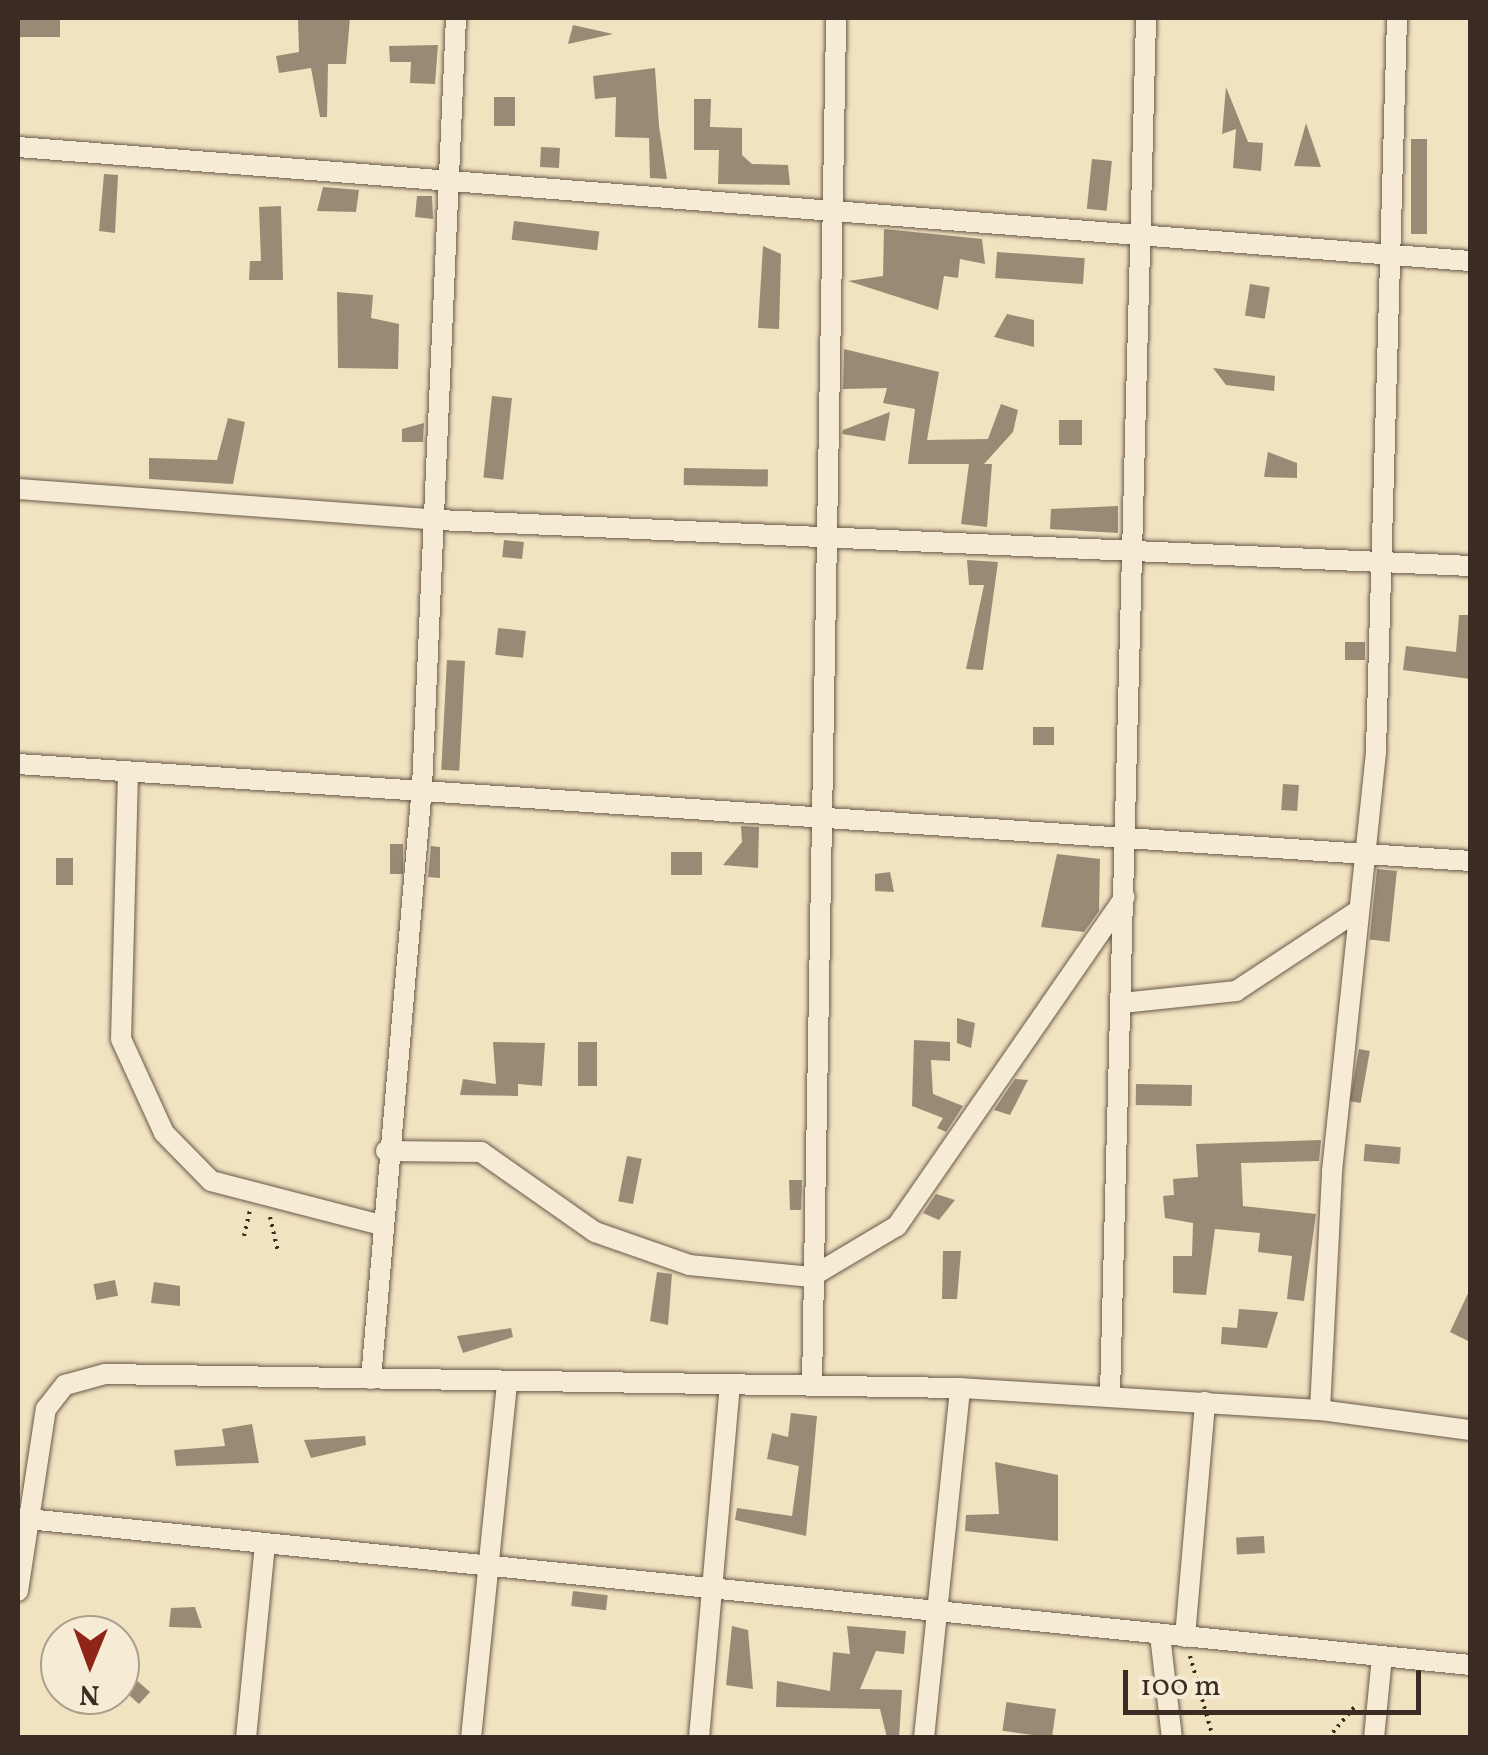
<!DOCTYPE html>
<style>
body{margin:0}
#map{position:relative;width:1488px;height:1755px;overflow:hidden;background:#f1e2c0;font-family:Vollkorn,serif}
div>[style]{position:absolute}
.building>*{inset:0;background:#998a75;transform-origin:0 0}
.path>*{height:4px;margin-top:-2px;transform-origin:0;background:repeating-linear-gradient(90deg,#3a2b23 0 2.5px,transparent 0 7.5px)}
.roads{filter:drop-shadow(0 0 2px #68594a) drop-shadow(0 0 2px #68594a)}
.minor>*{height:20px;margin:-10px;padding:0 10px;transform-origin:10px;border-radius:10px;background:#f6ecd6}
span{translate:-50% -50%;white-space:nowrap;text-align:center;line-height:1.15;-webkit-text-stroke:9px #f6ecd6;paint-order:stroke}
.frame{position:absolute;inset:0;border:20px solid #3a2b23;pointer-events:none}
.north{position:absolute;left:40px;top:1615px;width:100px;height:100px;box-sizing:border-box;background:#f6ecd6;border:2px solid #ab9f8e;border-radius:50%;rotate:181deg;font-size:28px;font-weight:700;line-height:40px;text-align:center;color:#3a2b23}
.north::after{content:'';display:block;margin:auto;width:35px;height:45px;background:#8f2418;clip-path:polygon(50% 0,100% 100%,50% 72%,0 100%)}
.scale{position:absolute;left:1123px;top:1670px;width:298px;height:45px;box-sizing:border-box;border:5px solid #3a2b23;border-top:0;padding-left:12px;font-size:30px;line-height:35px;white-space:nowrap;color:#3a2b23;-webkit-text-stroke:8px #f6ecd6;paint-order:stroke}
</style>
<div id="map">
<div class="building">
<div style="clip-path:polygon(298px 18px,350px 18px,346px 64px,328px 64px,327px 117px,320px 117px,311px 68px,279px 73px,276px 56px,299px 52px)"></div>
<div style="left:18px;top:20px;width:42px;height:17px"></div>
<div style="clip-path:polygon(573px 25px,613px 34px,568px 44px)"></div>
<div style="clip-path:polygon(438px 45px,435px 84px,410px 83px,411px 62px,390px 62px,389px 46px)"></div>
<div style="clip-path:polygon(655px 68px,659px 126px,667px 179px,650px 178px,649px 138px,615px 137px,616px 97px,595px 99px,593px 76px)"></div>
<div style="clip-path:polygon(1226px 87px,1248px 142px,1263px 143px,1261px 171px,1233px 168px,1236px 129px,1222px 134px)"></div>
<div style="left:515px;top:97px;width:29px;height:21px;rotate:90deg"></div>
<div style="clip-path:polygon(694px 99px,711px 99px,710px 127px,742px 128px,742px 155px,752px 164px,788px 165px,790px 185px,718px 184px,719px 150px,694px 150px)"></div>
<div style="clip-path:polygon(1306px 123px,1321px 167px,1294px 166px)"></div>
<div style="left:1411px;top:139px;width:16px;height:95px"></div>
<div style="left:541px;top:147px;width:19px;height:20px;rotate:3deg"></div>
<div style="left:1092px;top:159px;width:20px;height:50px;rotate:6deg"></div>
<div style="clip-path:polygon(104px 174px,118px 175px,115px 233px,99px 231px)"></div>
<div style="clip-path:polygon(323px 187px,359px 190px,356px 212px,317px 211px)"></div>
<div style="clip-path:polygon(417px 196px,432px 196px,433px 219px,415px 217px)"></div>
<div style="clip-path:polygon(281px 206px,283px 280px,249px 280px,250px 261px,261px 261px,259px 207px)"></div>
<div style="left:514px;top:221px;width:86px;height:19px;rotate:7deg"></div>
<div style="clip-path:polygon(884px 229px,982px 239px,985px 264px,960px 259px,958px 278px,944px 276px,938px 310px,848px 281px,883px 276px)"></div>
<div style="clip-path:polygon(763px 246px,781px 254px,779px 329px,758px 328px)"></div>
<div style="left:997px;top:252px;width:88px;height:26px;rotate:4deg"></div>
<div style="left:1250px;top:284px;width:20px;height:32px;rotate:9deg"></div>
<div style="clip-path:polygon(337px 292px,373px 295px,371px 318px,399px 324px,398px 369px,338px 368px)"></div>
<div style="clip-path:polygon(1007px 314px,1034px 320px,1034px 347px,994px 337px)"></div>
<div style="clip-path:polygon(844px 349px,939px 372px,927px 440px,988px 439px,1001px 404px,1018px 410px,1013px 432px,984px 464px,992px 464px,987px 527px,961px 524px,969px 464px,908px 464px,915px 409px,883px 403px,887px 388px,843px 389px)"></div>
<div style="clip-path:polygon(1213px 368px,1275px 376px,1274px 391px,1226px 385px)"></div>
<div style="left:492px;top:396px;width:20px;height:82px;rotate:6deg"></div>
<div style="clip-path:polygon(890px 412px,885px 441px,842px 434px,843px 430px)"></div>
<div style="clip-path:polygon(228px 418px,245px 422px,233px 484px,149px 479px,149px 458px,217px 460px)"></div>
<div style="left:1059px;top:420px;width:23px;height:25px"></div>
<div style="clip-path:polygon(424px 423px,423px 442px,402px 442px,402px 429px)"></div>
<div style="clip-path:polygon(1268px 452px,1297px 463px,1297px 478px,1264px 477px)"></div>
<div style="left:684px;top:468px;width:84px;height:17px;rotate:1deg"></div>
<div style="clip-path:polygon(1118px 506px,1118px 533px,1050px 529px,1051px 509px)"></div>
<div style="left:504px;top:540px;width:20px;height:17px;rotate:6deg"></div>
<div style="clip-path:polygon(967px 560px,998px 562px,983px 670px,966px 669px,984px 585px,969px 585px)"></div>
<div style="clip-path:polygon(1459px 615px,1470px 615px,1470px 679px,1403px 670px,1406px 646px,1456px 652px)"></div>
<div style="left:498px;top:628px;width:28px;height:27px;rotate:6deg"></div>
<div style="left:1345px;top:642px;width:20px;height:18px"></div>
<div style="left:447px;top:660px;width:18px;height:110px;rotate:3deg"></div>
<div style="left:1054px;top:727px;width:18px;height:21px;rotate:90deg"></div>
<div style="left:1283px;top:784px;width:16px;height:26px;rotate:4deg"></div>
<div style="clip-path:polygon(741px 826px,759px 827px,758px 868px,723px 865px,742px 842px)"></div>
<div style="left:390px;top:844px;width:13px;height:30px"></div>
<div style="clip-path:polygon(431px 846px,440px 847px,440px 878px,428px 877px)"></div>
<div style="left:671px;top:852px;width:31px;height:23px"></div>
<div style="clip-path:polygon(1057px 854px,1100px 859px,1099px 911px,1084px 932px,1041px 927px)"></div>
<div style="left:56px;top:858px;width:17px;height:27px"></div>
<div style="left:1377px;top:869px;width:20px;height:71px;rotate:6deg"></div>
<div style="clip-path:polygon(890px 872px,894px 892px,875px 891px,875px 874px)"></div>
<div style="clip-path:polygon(957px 1018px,975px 1023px,971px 1048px,957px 1043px)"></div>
<div style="clip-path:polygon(914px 1040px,950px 1042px,950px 1061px,931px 1060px,933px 1094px,963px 1106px,946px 1132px,937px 1128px,943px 1118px,912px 1106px)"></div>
<div style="clip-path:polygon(493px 1042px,545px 1043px,542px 1086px,518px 1084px,518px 1096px,460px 1095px,463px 1079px,496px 1084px)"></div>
<div style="left:578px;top:1042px;width:19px;height:44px"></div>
<div style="left:1359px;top:1049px;width:11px;height:53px;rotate:10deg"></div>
<div style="clip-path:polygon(1015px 1079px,1028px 1080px,1010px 1115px,994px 1110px)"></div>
<div style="left:1136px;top:1084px;width:56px;height:21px;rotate:1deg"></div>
<div style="clip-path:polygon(1321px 1140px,1319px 1161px,1241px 1163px,1243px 1206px,1316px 1214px,1304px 1301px,1287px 1299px,1292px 1256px,1258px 1252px,1260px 1233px,1215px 1229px,1206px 1295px,1173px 1293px,1173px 1256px,1192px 1256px,1193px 1223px,1165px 1218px,1163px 1196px,1174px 1195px,1173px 1179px,1198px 1177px,1196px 1144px)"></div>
<div style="left:1365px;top:1144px;width:36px;height:17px;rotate:5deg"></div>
<div style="left:627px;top:1156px;width:15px;height:46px;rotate:11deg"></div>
<div style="clip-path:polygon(789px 1180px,802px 1180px,801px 1210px,790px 1210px)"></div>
<div style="clip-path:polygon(936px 1194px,955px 1200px,939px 1220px,923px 1213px)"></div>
<div style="clip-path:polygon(943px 1251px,961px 1251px,957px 1299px,942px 1299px)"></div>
<div style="clip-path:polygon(657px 1272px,672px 1274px,668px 1325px,650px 1321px)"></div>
<div style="left:115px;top:1280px;width:16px;height:22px;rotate:79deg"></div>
<div style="clip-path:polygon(154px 1282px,180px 1286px,180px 1306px,151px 1303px)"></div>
<div style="clip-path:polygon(1470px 1289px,1470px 1342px,1450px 1332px)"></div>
<div style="clip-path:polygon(1239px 1309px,1278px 1312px,1267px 1348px,1221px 1344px,1222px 1327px,1237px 1328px)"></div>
<div style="clip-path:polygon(511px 1328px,513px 1337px,463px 1353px,457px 1336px)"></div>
<div style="clip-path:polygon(791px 1413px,817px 1416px,806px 1536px,735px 1520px,737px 1508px,792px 1516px,799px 1466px,767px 1459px,772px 1433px,788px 1437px)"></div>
<div style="clip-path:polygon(252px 1424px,259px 1463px,176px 1466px,174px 1450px,225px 1446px,222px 1429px)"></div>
<div style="clip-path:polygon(365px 1436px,366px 1445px,311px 1458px,304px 1440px)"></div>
<div style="clip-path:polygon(995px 1462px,1058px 1475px,1058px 1541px,965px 1531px,966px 1515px,999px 1514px)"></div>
<div style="left:1264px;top:1536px;width:17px;height:28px;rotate:87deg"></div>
<div style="left:573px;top:1591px;width:35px;height:15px;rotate:7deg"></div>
<div style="clip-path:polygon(195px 1607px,202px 1628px,169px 1627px,171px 1608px)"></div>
<div style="clip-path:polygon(732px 1626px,748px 1630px,753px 1689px,726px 1685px)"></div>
<div style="clip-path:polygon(847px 1626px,906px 1631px,904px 1654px,876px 1651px,860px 1689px,902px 1690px,899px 1738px,887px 1738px,880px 1709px,776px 1707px,777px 1681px,830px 1691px,833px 1652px,850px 1654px)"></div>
<div style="clip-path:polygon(134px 1678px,150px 1692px,139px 1704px,120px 1687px)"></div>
<div style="left:1056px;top:1709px;width:29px;height:50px;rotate:98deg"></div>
</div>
<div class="path">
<div style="left:270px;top:1217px;width:37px;rotate:77deg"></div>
<div style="left:244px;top:1236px;width:28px;rotate:-77deg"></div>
<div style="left:1190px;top:1656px;width:85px;rotate:74.3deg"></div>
<div style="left:1328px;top:1738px;width:45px;rotate:-49.5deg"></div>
</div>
<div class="roads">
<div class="minor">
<div style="left:18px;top:147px;width:1456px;rotate:4.49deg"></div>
<div style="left:18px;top:489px;width:421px;rotate:4.2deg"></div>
<div style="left:438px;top:520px;width:1033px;rotate:2.55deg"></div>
<div style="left:18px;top:764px;width:1455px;rotate:3.82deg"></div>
<div style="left:128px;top:773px;width:266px;rotate:91.5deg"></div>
<div style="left:121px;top:1039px;width:103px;rotate:65.4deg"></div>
<div style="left:164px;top:1133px;width:67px;rotate:45.6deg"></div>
<div style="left:211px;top:1181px;width:176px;rotate:14.5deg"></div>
<div style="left:1122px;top:1003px;width:115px;rotate:-6deg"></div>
<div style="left:1236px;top:991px;width:144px;rotate:-33.4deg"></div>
<div style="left:386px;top:1151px;width:95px;rotate:0.6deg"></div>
<div style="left:481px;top:1152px;width:139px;rotate:35.1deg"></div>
<div style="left:595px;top:1232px;width:100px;rotate:19.3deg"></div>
<div style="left:689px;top:1265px;width:123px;rotate:5.6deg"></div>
<div style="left:811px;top:1277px;width:100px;rotate:-30.7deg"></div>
<div style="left:897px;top:1226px;width:400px;rotate:-55.3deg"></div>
<div style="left:371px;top:1379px;width:594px;rotate:-85.08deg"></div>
<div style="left:422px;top:787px;width:770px;rotate:-87.47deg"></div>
<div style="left:812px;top:1386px;width:1368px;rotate:-88.99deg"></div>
<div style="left:1110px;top:1394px;width:1376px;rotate:-88.5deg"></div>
<div style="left:1320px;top:1410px;width:239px;rotate:-87.1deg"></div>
<div style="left:1332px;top:1171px;width:422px;rotate:-84deg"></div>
<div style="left:1376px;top:751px;width:733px;rotate:-88.36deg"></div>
<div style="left:18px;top:1518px;width:1459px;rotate:5.78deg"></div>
<div style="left:18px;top:1591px;width:184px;rotate:-81.3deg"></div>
<div style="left:46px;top:1409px;width:31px;rotate:-52deg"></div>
<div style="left:65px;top:1385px;width:41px;rotate:-15.4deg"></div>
<div style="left:105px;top:1374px;width:855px;rotate:0.94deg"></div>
<div style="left:960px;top:1388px;width:361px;rotate:3.5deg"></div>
<div style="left:1320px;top:1410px;width:151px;rotate:7.6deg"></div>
<div style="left:1160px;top:1635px;width:104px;rotate:83.4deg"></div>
<div style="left:1185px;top:1637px;width:236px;rotate:-85.1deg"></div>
<div style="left:246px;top:1738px;width:195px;rotate:-84.4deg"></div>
<div style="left:471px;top:1738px;width:359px;rotate:-84.2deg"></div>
<div style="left:699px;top:1738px;width:354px;rotate:-85deg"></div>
<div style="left:924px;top:1738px;width:352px;rotate:-84.1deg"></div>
<div style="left:1374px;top:1738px;width:82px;rotate:-84.4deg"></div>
</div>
</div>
<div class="frame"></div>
<div class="north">N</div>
<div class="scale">100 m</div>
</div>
